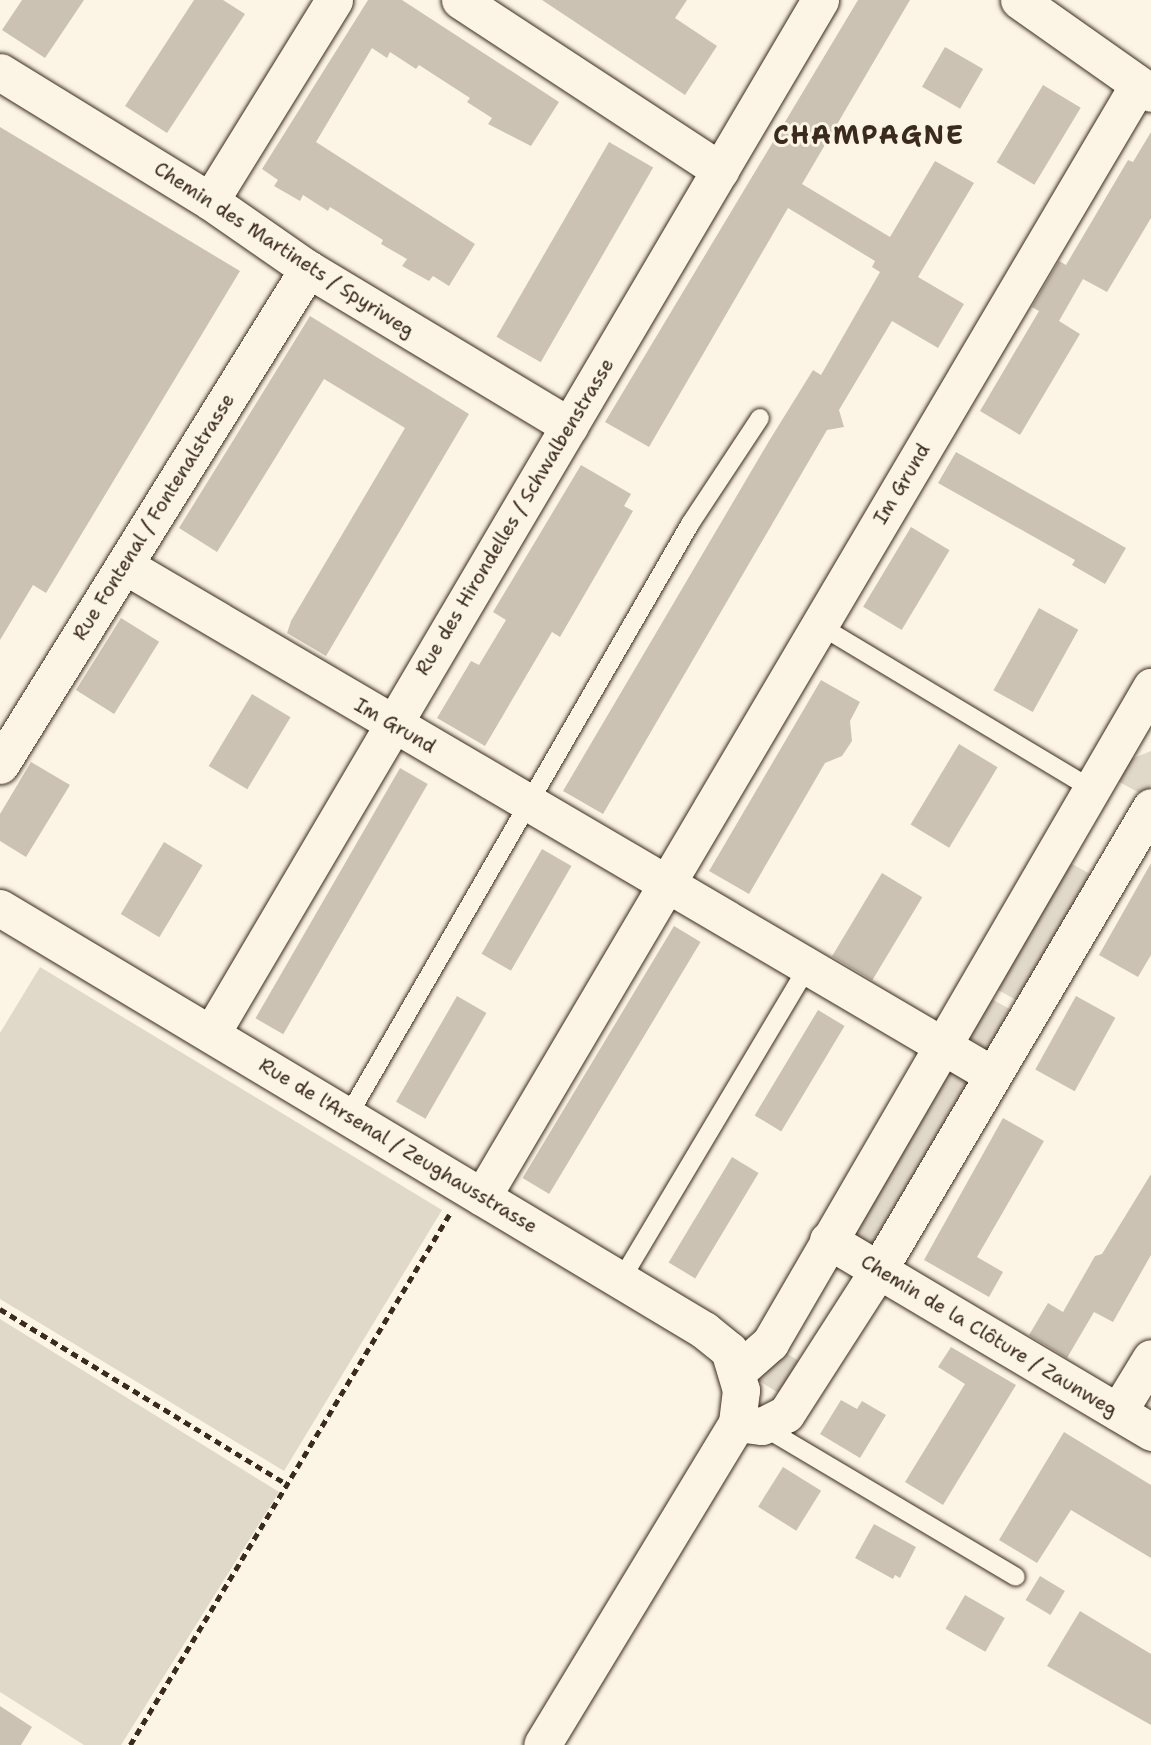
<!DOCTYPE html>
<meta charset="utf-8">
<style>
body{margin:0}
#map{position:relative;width:1151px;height:1745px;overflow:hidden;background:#fcf5e5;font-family:"Shantell Sans",sans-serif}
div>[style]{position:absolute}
.green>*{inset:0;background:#e0d8c8;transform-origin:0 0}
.building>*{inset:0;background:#ccc2b3;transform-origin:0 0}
.path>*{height:4.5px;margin-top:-2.25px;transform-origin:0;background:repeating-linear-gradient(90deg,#3b2a1e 0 7px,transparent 0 12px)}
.roads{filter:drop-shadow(0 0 2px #3b2a1e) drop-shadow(0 0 2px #3b2a1e)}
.service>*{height:18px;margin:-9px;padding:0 9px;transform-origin:9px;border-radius:9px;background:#fcf5e5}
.minor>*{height:37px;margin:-18.5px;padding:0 18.5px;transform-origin:18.5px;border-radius:18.5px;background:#fcf5e5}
span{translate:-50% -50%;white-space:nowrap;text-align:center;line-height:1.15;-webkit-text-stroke:6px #fcf5e5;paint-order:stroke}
.street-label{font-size:19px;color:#3b2a1e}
.district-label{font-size:26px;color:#3b2a1e;font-weight:700;letter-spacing:2px}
</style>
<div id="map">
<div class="green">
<div style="clip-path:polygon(1151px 751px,1151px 785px,1145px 796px,1112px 778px,1121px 763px)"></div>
<div style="left:1065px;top:860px;width:37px;height:146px;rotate:29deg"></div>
<div style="clip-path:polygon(40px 967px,442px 1210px,284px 1471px,0 1299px,0 1033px)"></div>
<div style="clip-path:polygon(986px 996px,1017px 1013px,987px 1050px,967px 1036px)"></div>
<div style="clip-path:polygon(950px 1070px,970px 1083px,876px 1247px,854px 1237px,851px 1226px,941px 1075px)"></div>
<div style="clip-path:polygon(0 1319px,279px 1492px,121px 1745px,84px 1745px,0 1692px)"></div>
<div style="left:778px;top:1348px;width:36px;height:38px;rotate:32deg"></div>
</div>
<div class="building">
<div style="clip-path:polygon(22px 0,84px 0,45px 58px,2px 30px)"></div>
<div style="clip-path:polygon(194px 0,223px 0,245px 14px,167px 133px,125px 106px)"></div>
<div style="clip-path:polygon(368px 0,402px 0,559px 102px,531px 146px,488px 124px,492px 118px,467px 102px,470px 98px,419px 65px,416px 69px,390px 52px,387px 58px,372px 48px,316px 142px,475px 244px,449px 286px,433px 276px,429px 281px,402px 266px,407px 259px,381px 244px,383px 240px,330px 207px,328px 211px,303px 195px,300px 201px,274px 186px,278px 180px,262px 169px)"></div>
<div style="clip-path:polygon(542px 0,687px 0,675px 18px,717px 46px,685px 95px)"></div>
<div style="clip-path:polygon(858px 0,910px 0,802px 184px,890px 237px,935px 161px,974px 183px,918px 277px,964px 304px,938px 348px,892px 321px,839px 410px,844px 427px,827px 430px,603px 814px,563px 791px,769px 441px,813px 370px,821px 375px,880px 272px,872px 267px,875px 261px,788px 208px,649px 447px,605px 422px)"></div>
<div style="left:945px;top:47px;width:44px;height:46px;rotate:30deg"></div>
<div style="left:1043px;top:85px;width:44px;height:90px;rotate:31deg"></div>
<div style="clip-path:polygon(0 127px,240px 271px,46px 593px,33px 585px,0 640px)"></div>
<div style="clip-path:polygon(1151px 132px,1151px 218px,1107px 292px,1083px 279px,1059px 321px,1080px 334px,1020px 435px,980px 411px,1039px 311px,1032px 307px,1059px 261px,1066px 265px,1128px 160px,1133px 162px)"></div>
<div style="left:609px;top:142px;width:51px;height:225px;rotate:30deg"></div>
<div style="clip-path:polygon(310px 316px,469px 414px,326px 656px,287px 633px,291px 621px,405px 428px,324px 379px,217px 552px,179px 528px)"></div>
<div style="clip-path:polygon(956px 452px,1126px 548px,1105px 584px,1072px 565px,1075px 560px,938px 483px)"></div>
<div style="clip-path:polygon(581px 465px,631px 494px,624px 506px,633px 511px,560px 637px,552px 632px,485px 746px,437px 718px,471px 661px,479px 665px,506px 620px,493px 612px)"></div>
<div style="left:911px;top:527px;width:45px;height:93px;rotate:31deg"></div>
<div style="left:1039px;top:608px;width:45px;height:94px;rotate:29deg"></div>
<div style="left:121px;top:618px;width:45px;height:85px;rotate:32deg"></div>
<div style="clip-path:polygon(821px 680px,860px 702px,850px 721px,852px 741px,842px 756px,825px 763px,749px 894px,709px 871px)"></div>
<div style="left:252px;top:694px;width:45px;height:84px;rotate:31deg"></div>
<div style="left:959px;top:744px;width:45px;height:94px;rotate:31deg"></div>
<div style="clip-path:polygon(31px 762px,70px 785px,26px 857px,0 841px,0 814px)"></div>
<div style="left:400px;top:768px;width:32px;height:289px;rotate:30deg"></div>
<div style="left:164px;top:842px;width:45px;height:84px;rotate:31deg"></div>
<div style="left:542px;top:849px;width:34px;height:121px;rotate:30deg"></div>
<div style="clip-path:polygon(1151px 863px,1151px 955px,1138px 977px,1099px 955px)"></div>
<div style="left:882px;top:873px;width:47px;height:97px;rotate:31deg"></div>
<div style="left:674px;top:926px;width:31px;height:294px;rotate:31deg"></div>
<div style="left:457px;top:996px;width:34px;height:122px;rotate:30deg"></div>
<div style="left:1076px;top:996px;width:45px;height:84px;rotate:29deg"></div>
<div style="left:818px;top:1010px;width:31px;height:123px;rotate:31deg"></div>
<div style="clip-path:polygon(1003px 1118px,1044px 1141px,977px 1257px,1003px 1272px,989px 1297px,924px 1260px)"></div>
<div style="left:732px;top:1157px;width:31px;height:123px;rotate:31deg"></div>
<div style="clip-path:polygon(1151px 1174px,1151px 1255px,1113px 1322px,1094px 1312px,1067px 1358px,1029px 1335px,1048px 1303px,1063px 1312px,1095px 1256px,1102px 1254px)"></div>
<div style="clip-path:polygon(951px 1347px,1016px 1385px,943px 1505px,905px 1482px,965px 1384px,938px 1367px)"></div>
<div style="clip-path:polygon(841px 1400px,857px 1409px,862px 1401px,886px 1415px,860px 1458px,820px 1434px)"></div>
<div style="clip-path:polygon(1064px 1432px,1151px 1485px,1151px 1558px,1071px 1510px,1037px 1563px,999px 1540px)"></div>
<div style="left:783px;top:1467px;width:45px;height:47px;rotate:32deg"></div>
<div style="clip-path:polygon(874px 1524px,916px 1547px,900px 1578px,895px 1575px,893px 1579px,855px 1558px)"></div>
<div style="left:1040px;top:1576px;width:29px;height:28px;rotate:31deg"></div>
<div style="left:965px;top:1595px;width:46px;height:39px;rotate:30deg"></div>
<div style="clip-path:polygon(1080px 1611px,1151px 1654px,1151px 1725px,1047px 1666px)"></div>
<div style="clip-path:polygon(0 1706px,32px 1727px,21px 1745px,0 1745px)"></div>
</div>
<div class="path">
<div style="left:0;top:1309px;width:338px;rotate:31.4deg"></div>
<div style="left:130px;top:1745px;width:619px;rotate:-58.96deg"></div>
</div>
<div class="roads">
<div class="service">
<div style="left:819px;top:625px;width:318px;rotate:31deg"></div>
<div style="left:348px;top:1116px;width:684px;rotate:-59.98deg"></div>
<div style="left:690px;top:524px;width:127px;rotate:-56.6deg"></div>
<div style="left:621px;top:1280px;width:365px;rotate:-59.2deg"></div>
<div style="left:762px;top:1426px;width:295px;rotate:30.7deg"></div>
</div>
<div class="minor">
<div style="left:460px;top:0;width:311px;rotate:33.2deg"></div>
<div style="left:1019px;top:0;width:161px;rotate:35.2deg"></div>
<div style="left:0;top:72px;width:246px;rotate:31.6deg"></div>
<div style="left:210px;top:201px;width:119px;rotate:34.8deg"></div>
<div style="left:308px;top:269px;width:305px;rotate:31deg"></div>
<div style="left:210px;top:201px;width:236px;rotate:-58.3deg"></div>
<div style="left:124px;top:565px;width:1005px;rotate:30.42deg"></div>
<div style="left:0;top:765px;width:584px;rotate:-58.16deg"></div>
<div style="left:0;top:908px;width:821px;rotate:30.94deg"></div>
<div style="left:704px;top:1330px;width:32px;rotate:39deg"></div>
<div style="left:729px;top:1350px;width:42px;rotate:73.3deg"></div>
<div style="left:741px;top:1390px;width:33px;rotate:97deg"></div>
<div style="left:737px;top:1423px;width:376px;rotate:121.2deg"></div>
<div style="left:211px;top:1034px;width:1200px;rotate:-59.5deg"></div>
<div style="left:482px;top:1197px;width:1291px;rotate:-59.46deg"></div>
<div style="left:828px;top:1240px;width:376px;rotate:30.7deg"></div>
<div style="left:738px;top:1371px;width:43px;rotate:-41.2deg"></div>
<div style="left:770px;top:1343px;width:759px;rotate:-59.85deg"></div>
<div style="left:1118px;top:1412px;width:63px;rotate:-58.6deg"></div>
<div style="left:737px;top:1423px;width:25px;rotate:7deg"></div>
<div style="left:762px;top:1426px;width:27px;rotate:-27deg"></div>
<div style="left:786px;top:1414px;width:172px;rotate:-57.3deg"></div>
<div style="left:879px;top:1269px;width:536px;rotate:-59.51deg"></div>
</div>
</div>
<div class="street-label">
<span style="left:284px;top:250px;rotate:33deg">Chemin des Martinets / Spyriweg</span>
<span style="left:902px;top:484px;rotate:-59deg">Im Grund</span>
<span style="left:154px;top:517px;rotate:-58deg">Rue Fontenal / Fontenalstrasse</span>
<span style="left:515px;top:517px;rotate:-59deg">Rue des Hirondelles / Schwalbenstrasse</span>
<span style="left:395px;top:726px;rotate:30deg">Im Grund</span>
<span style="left:398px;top:1146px;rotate:31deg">Rue de l'Arsenal / Zeughausstrasse</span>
<span style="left:989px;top:1336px;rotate:31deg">Chemin de la Clôture / Zaunweg</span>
</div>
<div class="district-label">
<span style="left:869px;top:135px">CHAMPAGNE</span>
</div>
</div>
